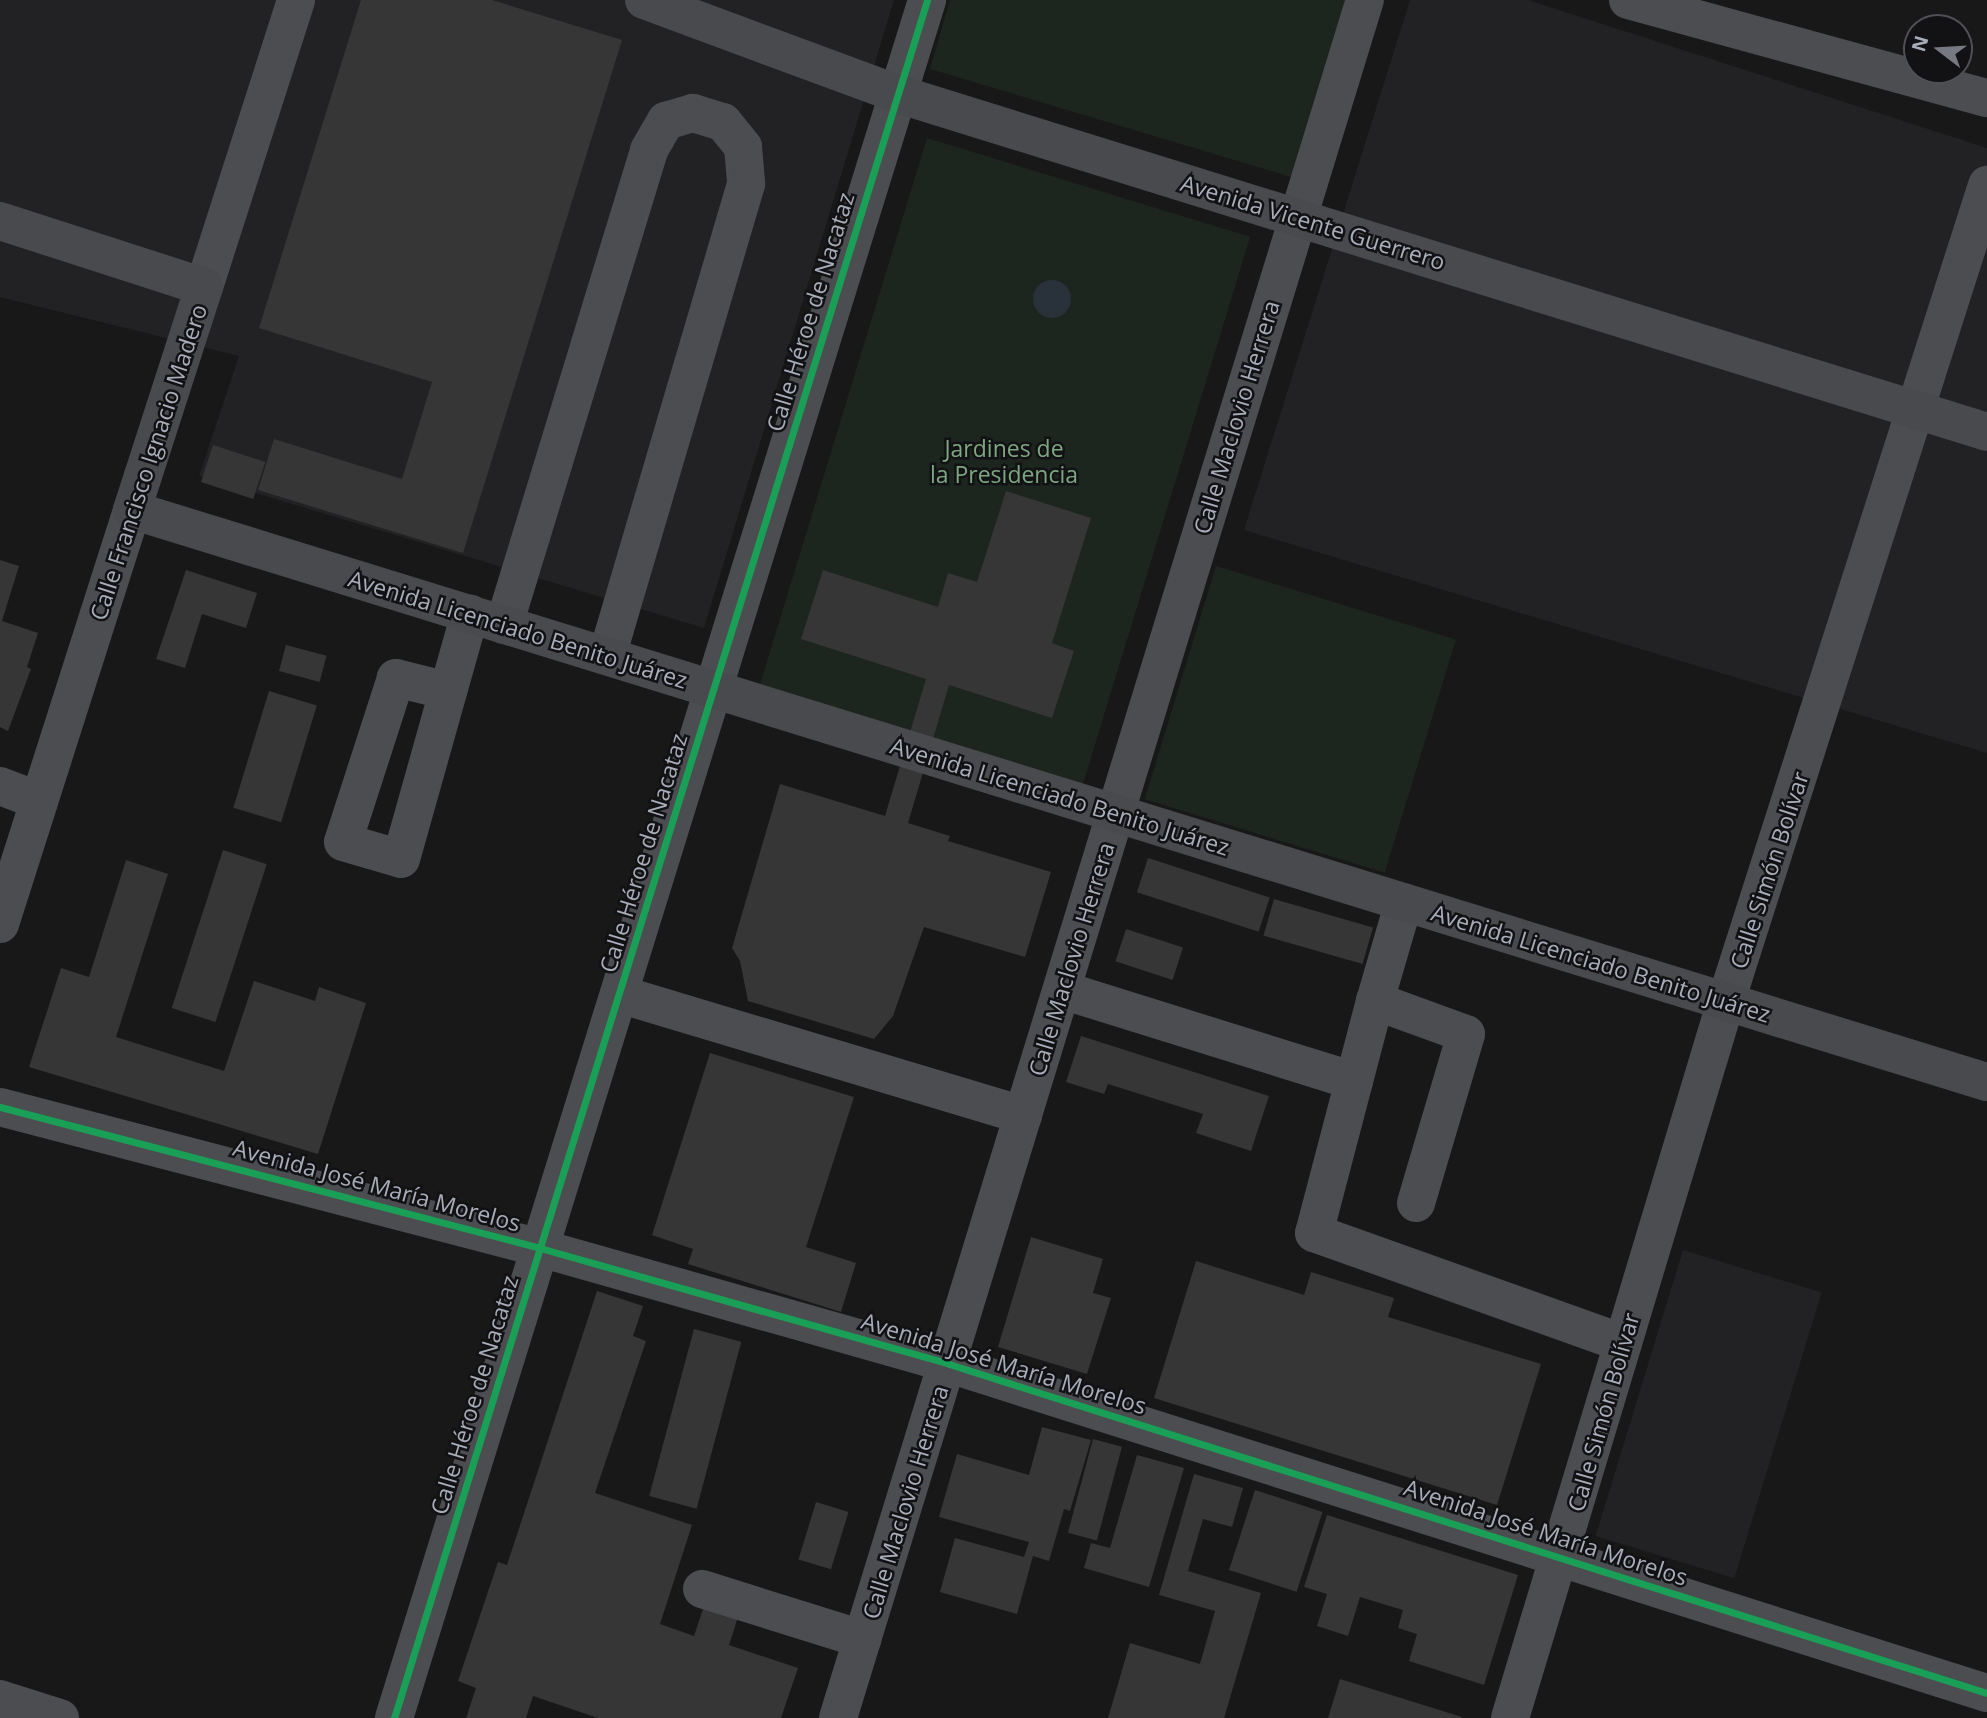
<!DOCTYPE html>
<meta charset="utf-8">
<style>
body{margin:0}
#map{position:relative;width:1987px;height:1718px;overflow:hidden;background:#181818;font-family:"Open Sans",sans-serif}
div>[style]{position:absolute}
.built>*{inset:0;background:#222124;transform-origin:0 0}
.green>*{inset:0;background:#1d251f;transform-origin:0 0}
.water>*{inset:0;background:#29323b}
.round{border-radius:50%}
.building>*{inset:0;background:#363637;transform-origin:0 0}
.minor>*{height:38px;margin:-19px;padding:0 19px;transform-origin:19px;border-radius:19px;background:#4b4d51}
.major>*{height:38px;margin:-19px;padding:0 19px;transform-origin:19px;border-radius:19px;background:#494a4d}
.cycleway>*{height:7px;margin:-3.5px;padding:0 3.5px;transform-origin:3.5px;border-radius:3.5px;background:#1a9f57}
span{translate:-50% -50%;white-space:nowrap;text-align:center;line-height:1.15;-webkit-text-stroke:5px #121214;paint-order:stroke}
.street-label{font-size:23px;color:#a8adba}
.park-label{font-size:23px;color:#7da780}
.north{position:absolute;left:1903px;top:14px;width:70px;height:70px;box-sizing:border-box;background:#121214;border:2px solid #4e5056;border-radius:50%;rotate:287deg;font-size:19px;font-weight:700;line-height:28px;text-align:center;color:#a8adba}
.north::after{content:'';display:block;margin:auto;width:24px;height:32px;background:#767981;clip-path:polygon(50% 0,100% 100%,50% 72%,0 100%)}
</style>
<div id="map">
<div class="built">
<div style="clip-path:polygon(0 0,894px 0,704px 628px,199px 476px,239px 356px,0 297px)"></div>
<div style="clip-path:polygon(1410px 0,1528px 0,1987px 148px,1987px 753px,1244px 530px)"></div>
<div style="left:1683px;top:1250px;width:145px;height:299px;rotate:17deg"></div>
</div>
<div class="green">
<div style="clip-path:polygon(950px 0,1352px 0,1298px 179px,930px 69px)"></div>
<div style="left:927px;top:138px;width:338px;height:572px;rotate:17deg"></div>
<div style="left:1216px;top:566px;width:251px;height:244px;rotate:17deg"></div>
</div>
<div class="water">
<div class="round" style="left:1033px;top:280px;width:38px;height:38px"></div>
</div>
<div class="building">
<div style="clip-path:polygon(361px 0,492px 0,622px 40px,463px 553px,258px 490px,274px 439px,402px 479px,432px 382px,259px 328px)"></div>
<div style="left:213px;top:445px;width:55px;height:39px;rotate:18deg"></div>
<div style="clip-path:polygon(1006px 491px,1091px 518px,1052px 643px,1074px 651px,1052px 718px,949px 685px,908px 823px,950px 836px,948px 841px,1051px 872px,1025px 957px,924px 927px,893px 1016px,874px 1039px,748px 1001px,740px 961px,732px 948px,780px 784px,885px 816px,926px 679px,801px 639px,823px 570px,938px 607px,948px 573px,977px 582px)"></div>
<div style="clip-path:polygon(0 560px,19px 566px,2px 621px,38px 633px,27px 667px,31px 669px,8px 731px,0 727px)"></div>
<div style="clip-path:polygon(186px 570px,257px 593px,246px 628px,202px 614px,185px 668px,156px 659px)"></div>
<div style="left:286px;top:645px;width:42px;height:27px;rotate:15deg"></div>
<div style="left:269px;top:691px;width:50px;height:122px;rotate:17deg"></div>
<div style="left:223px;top:850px;width:46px;height:166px;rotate:18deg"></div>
<div style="left:1148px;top:858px;width:128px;height:36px;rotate:18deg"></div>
<div style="clip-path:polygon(126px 860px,168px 874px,116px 1037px,224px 1071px,254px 981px,315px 1001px,319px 987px,366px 1003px,318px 1154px,29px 1067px,61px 968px,89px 977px)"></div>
<div style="left:1274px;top:899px;width:103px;height:38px;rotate:16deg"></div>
<div style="left:1126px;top:929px;width:60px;height:34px;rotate:18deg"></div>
<div style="clip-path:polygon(1081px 1036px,1269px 1096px,1251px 1151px,1196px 1133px,1203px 1114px,1108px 1084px,1104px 1094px,1066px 1082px)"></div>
<div style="clip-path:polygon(710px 1053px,854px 1097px,806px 1247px,856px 1263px,841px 1312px,688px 1264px,693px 1249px,652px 1235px)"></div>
<div style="clip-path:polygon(1031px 1237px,1103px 1259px,1093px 1293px,1111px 1298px,1087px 1374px,998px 1347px)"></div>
<div style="clip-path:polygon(1196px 1261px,1304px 1295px,1311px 1272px,1394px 1298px,1388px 1317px,1541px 1364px,1497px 1505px,1154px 1398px)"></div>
<div style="clip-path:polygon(597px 1291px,643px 1306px,633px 1336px,646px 1341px,595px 1493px,692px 1525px,660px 1624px,694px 1636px,705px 1603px,739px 1614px,729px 1645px,798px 1668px,781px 1718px,598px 1718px,533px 1696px,526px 1718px,466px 1718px,476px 1688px,458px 1681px,498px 1562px,507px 1565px)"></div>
<div style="left:694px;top:1329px;width:49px;height:173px;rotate:15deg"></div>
<div style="clip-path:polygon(1042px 1427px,1091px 1440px,1070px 1511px,1064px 1509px,1049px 1561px,1033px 1556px,1017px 1614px,940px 1592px,955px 1538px,1024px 1557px,1029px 1542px,939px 1517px,957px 1454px,1029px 1475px)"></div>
<div style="left:1093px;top:1439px;width:30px;height:97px;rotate:15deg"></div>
<div style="clip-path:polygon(1137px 1455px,1184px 1468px,1149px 1587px,1084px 1568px,1091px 1543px,1110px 1548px)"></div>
<div style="clip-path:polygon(1194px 1474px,1243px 1488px,1232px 1527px,1203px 1519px,1188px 1571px,1261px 1593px,1224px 1718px,1108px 1718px,1130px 1643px,1200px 1664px,1215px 1611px,1159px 1595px)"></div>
<div style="left:1255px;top:1490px;width:71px;height:84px;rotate:18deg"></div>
<div style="left:816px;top:1502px;width:34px;height:60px;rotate:17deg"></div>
<div style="clip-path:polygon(1327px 1515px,1518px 1575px,1484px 1685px,1409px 1661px,1417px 1634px,1398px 1628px,1403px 1610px,1360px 1597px,1348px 1636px,1317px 1626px,1327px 1594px,1304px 1587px)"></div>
<div style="clip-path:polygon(1340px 1679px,1462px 1717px,1461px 1718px,1328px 1718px)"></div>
</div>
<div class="minor">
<div style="left:1628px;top:0;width:372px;rotate:15.3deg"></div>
<div style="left:204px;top:287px;width:301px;rotate:-72.2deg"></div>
<div style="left:504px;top:625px;width:497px;rotate:-73deg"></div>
<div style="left:649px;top:150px;width:34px;rotate:-60deg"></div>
<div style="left:666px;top:121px;width:28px;rotate:-17deg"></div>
<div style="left:693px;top:113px;width:31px;rotate:17deg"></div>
<div style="left:723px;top:122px;width:32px;rotate:51deg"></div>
<div style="left:743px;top:147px;width:37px;rotate:85deg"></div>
<div style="left:746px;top:184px;width:492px;rotate:106.4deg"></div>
<div style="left:448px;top:691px;width:54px;rotate:-166deg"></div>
<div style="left:396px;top:678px;width:172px;rotate:107.9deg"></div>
<div style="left:343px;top:842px;width:60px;rotate:16.3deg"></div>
<div style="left:401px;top:859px;width:255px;rotate:-74.3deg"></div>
<div style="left:0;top:786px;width:42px;rotate:21deg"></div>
<div style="left:0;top:924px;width:435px;rotate:-72.3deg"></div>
<div style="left:1062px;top:990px;width:306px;rotate:17.3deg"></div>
<div style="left:619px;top:994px;width:422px;rotate:16.7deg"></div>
<div style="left:1375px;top:1001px;width:103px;rotate:-73.7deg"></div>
<div style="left:0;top:1107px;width:558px;rotate:14.63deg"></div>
<div style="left:540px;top:1248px;width:425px;rotate:15.8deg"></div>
<div style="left:949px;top:1364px;width:1089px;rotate:17.59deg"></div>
<div style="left:1416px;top:1203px;width:176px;rotate:-73.5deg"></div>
<div style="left:1466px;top:1034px;width:97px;rotate:-160.1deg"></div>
<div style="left:1375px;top:1001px;width:240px;rotate:104.7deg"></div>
<div style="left:1314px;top:1233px;width:328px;rotate:19.6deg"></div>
<div style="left:702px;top:1589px;width:168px;rotate:17.4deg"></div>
<div style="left:0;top:1699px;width:63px;rotate:17.6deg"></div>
<div style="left:394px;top:1718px;width:1799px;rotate:-72.76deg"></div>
<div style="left:838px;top:1718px;width:1797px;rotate:-72.95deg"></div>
<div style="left:1510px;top:1718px;width:749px;rotate:-73.23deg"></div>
<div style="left:1726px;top:1001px;width:857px;rotate:-72.26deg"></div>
</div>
<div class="major">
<div style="left:644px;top:0;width:271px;rotate:20.3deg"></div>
<div style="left:898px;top:94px;width:1140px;rotate:17.24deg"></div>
<div style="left:0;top:221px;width:214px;rotate:17.9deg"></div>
<div style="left:204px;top:287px;width:234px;rotate:107.9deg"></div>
<div style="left:132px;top:510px;width:1941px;rotate:17.14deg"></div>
</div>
<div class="cycleway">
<div style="left:0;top:1107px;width:558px;rotate:14.63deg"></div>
<div style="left:540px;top:1248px;width:425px;rotate:15.8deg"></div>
<div style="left:949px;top:1364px;width:1089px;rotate:17.59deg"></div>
<div style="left:394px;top:1718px;width:1799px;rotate:-72.76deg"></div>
</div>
<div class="street-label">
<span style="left:1313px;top:222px;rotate:17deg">Avenida Vicente Guerrero</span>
<span style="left:810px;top:312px;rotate:-73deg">Calle Héroe de Nacataz</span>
<span style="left:1236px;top:417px;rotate:-73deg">Calle Maclovio Herrera</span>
<span style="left:148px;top:462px;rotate:-72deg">Calle Francisco Ignacio Madero</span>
<span style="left:518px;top:629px;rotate:17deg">Avenida Licenciado Benito Juárez</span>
<span style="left:1060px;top:796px;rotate:17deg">Avenida Licenciado Benito Juárez</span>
<span style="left:643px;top:853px;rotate:-73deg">Calle Héroe de Nacataz</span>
<span style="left:1769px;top:870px;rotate:-72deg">Calle Simón Bolívar</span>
<span style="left:1071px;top:959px;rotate:-73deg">Calle Maclovio Herrera</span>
<span style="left:1601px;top:963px;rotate:17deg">Avenida Licenciado Benito Juárez</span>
<span style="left:377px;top:1185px;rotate:15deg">Avenida José María Morelos</span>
<span style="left:1004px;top:1363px;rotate:17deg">Avenida José María Morelos</span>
<span style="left:474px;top:1395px;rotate:-73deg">Calle Héroe de Nacataz</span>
<span style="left:1603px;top:1412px;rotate:-74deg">Calle Simón Bolívar</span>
<span style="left:905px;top:1502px;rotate:-73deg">Calle Maclovio Herrera</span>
<span style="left:1546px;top:1532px;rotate:18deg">Avenida José María Morelos</span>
</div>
<div class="park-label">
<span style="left:1004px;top:461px">Jardines de<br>la Presidencia</span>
</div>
<div class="north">N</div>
</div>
